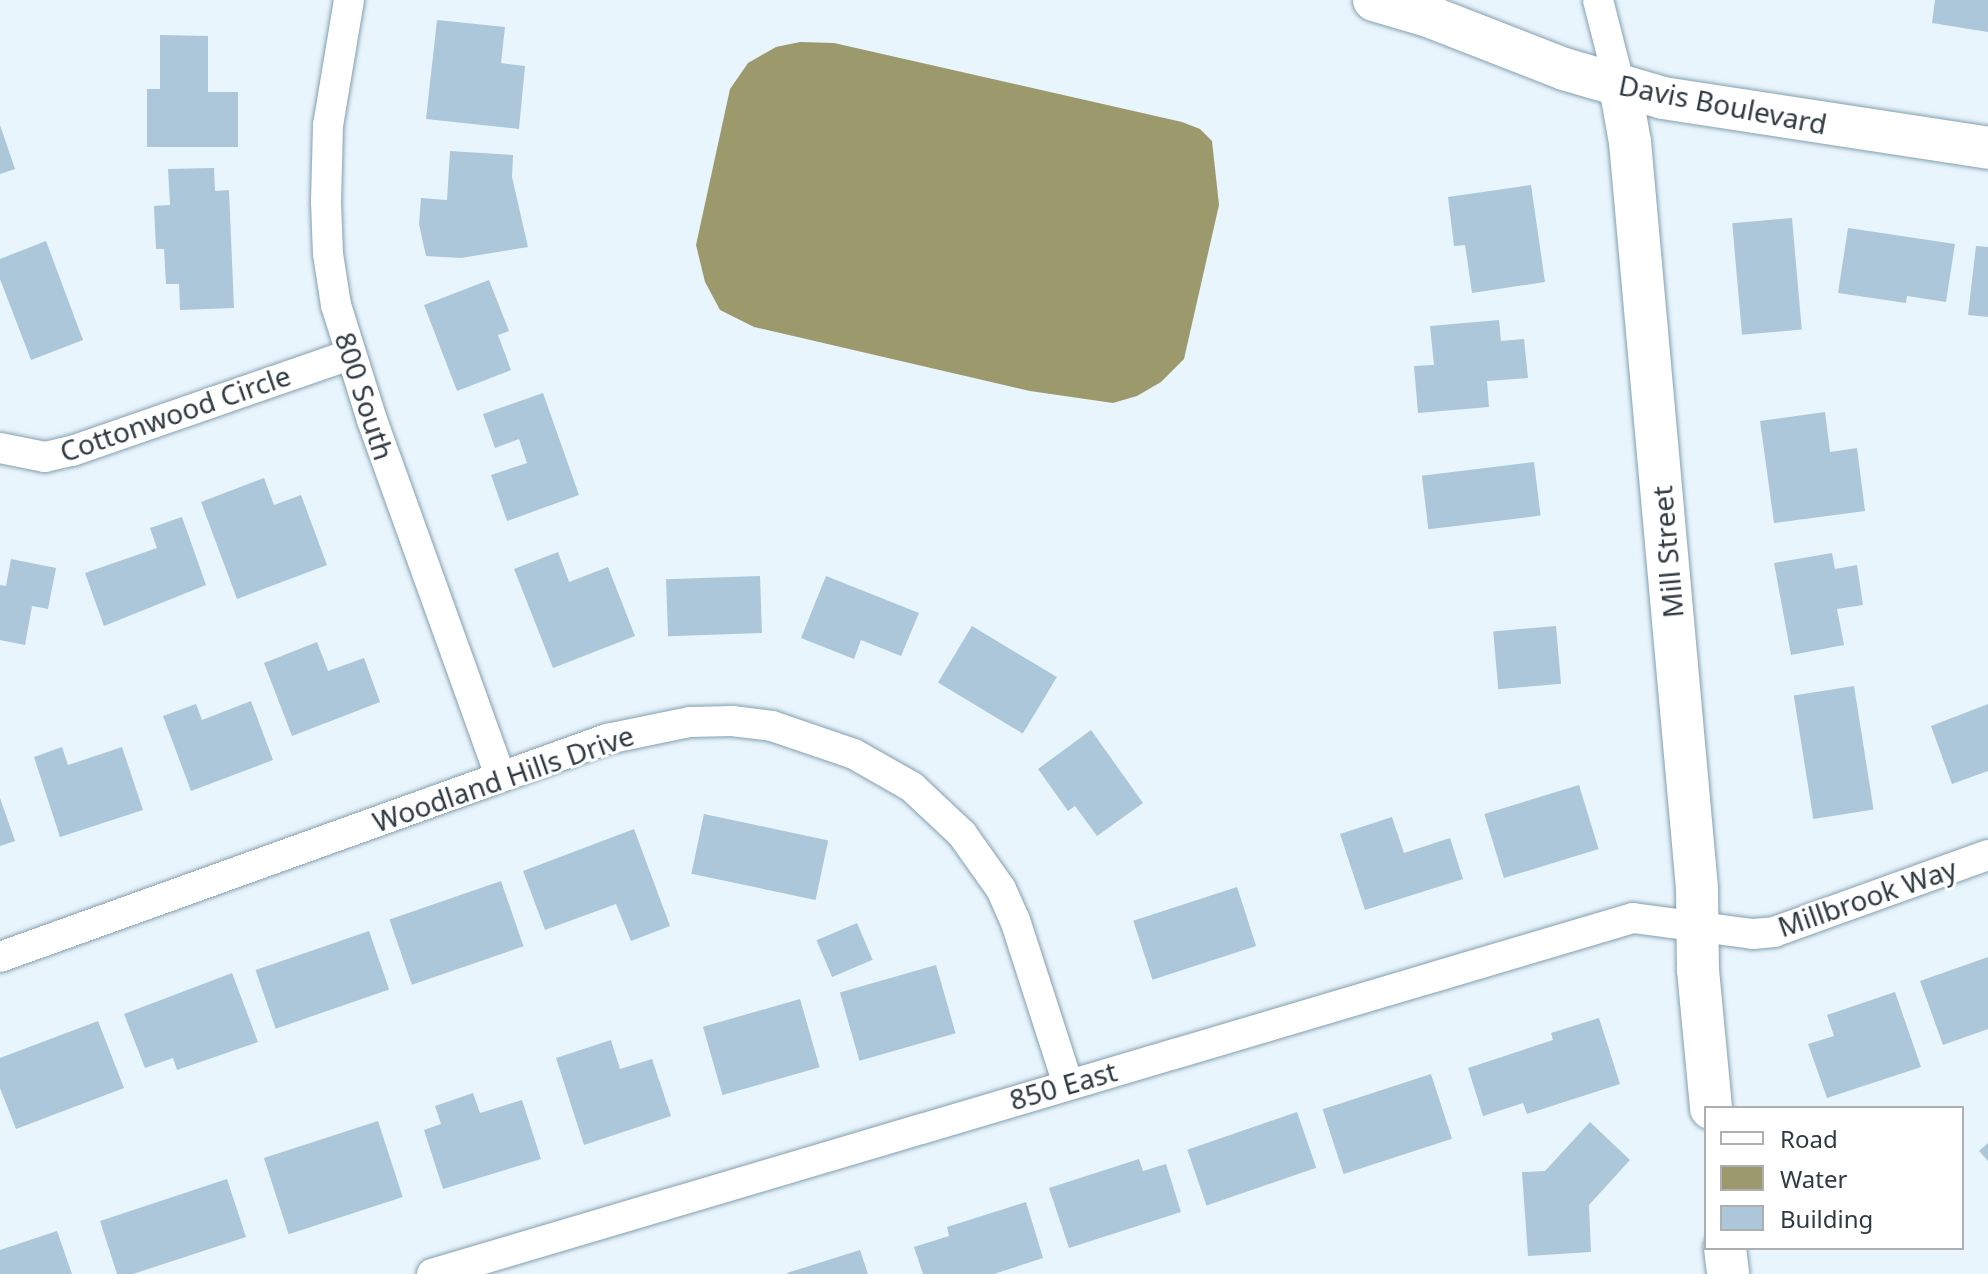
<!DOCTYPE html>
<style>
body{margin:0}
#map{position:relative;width:1988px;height:1274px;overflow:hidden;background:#e9f5fc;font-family:"Noto Sans",sans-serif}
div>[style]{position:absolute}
.water>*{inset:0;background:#9c9a6d}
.building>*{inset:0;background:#abc7d9;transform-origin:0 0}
.roads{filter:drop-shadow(0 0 2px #849fb0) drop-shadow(0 0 2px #849fb0)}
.street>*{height:30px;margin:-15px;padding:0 15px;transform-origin:15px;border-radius:15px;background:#fff}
.secondary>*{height:42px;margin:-21px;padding:0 21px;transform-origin:21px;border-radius:21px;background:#fff}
span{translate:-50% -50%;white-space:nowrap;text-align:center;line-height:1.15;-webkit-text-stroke:6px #fff;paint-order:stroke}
.street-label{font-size:28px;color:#2f3a41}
.legend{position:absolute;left:1704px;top:1106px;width:260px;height:144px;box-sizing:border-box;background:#fff;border:2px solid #acb0b3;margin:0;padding:10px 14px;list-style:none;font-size:24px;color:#2f3a41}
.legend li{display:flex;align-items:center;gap:16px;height:40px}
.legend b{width:40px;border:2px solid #acb0b3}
</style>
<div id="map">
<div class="water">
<div style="clip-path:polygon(800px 42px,834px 43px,1182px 122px,1200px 129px,1212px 141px,1219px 205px,1184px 359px,1161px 382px,1137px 396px,1113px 403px,1030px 391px,754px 327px,720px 310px,705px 282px,696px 245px,730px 89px,748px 63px,776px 47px)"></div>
</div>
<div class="building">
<div style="clip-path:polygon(1935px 0,1988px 0,1988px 32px,1932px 23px)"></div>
<div style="clip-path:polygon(437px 20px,505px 27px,501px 63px,525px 66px,519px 129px,426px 119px)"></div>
<div style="clip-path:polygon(160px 35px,208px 36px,208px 92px,238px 92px,238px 147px,147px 147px,147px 89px,160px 89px)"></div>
<div style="clip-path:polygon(0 125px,15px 169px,0 174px)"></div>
<div style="clip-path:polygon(450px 151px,513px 155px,512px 177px,528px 247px,461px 258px,426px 256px,419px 224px,421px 198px,447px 200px)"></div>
<div style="clip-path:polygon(214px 168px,215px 191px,229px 190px,234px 308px,180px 310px,179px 284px,166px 284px,164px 249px,156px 249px,154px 206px,170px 205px,168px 169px)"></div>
<div style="clip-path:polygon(1531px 185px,1545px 282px,1472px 293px,1465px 245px,1454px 246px,1448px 197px)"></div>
<div style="left:1792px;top:218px;width:112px;height:60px;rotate:85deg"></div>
<div style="clip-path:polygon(1848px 228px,1955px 244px,1946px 302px,1907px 296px,1906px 303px,1838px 293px)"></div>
<div style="clip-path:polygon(46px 241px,83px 340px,31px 360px,0 279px,0 259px)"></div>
<div style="clip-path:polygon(1976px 246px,1988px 247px,1988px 317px,1968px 315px)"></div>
<div style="clip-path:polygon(489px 280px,509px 331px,498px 335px,511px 370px,457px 391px,424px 305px)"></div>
<div style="clip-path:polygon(1499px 320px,1501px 341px,1524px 339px,1528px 378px,1487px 381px,1489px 407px,1418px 413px,1414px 366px,1434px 365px,1430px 326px)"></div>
<div style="clip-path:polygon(543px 393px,579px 495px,507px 521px,491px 475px,527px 463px,519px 439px,495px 448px,483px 414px)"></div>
<div style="clip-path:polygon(1825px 412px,1830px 452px,1857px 448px,1865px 511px,1774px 523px,1760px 421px)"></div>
<div style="left:1534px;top:462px;width:54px;height:113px;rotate:83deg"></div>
<div style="clip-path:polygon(264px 478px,274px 505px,301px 495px,327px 565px,237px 599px,201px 502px)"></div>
<div style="clip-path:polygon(182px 517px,206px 585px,104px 626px,85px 573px,157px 548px,150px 528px)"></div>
<div style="clip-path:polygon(558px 552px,569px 582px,608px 567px,635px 636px,553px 668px,514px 569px)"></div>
<div style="clip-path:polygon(1832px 553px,1835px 569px,1857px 565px,1863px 605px,1837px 609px,1844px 645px,1791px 655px,1774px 563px)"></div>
<div style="clip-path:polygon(11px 559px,56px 568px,48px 609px,32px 606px,25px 645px,0 640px,0 585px,6px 586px)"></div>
<div style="left:760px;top:576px;width:57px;height:94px;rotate:88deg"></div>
<div style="clip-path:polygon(826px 576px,919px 613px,901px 656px,861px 640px,854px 659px,801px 638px)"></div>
<div style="left:972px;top:626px;width:99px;height:66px;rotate:31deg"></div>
<div style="left:1556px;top:626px;width:58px;height:63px;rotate:85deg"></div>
<div style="clip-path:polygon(317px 642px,328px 671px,364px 658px,380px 702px,292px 736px,264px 663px)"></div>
<div style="left:1854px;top:686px;width:125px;height:61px;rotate:81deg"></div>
<div style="clip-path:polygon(251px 701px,273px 760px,191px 791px,163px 716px,196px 704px,202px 720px)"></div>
<div style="clip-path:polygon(1988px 704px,1988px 771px,1952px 784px,1931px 726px)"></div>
<div style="clip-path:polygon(1091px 730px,1143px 803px,1097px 836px,1075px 806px,1068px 811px,1038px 769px)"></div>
<div style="clip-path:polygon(62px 747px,68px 765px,122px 747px,143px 810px,60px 837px,34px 757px)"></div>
<div style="left:1579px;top:785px;width:67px;height:99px;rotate:73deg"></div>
<div style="clip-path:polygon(0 798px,15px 841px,0 846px)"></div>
<div style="left:704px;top:814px;width:127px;height:61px;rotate:12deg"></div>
<div style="clip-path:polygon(1392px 817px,1404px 853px,1450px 838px,1463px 879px,1365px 910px,1340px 834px)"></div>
<div style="clip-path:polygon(634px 829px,670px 926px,631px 941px,616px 904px,545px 930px,523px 871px)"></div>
<div style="left:501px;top:881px;width:69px;height:118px;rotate:71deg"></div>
<div style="left:1237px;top:887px;width:62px;height:109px;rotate:72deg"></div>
<div style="left:857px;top:923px;width:40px;height:44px;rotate:67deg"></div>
<div style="left:369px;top:931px;width:62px;height:120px;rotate:71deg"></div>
<div style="clip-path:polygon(1988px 957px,1988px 1029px,1943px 1045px,1920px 981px)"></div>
<div style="left:936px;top:965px;width:71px;height:100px;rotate:74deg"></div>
<div style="clip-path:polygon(232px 973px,258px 1042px,177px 1070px,173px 1058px,145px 1068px,124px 1014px)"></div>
<div style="clip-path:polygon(1895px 992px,1921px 1067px,1827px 1098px,1808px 1044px,1834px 1036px,1827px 1015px)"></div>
<div style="left:800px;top:999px;width:71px;height:101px;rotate:74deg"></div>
<div style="clip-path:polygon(1599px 1018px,1620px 1084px,1527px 1114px,1523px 1103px,1483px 1116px,1468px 1068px,1553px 1040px,1551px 1033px)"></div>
<div style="clip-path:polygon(98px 1021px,124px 1088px,16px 1129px,0 1088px,0 1058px)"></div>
<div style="clip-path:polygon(611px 1040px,620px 1069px,652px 1059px,671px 1116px,584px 1145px,556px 1058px)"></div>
<div style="left:1431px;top:1074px;width:68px;height:114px;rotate:72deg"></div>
<div style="clip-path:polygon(473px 1093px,480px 1113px,522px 1100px,541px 1159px,443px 1189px,424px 1130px,441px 1124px,435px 1106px)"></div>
<div style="left:1297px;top:1112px;width:59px;height:116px;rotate:71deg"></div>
<div style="left:378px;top:1121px;width:80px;height:120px;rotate:72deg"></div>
<div style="clip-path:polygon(1590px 1122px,1630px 1160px,1589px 1205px,1591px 1252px,1528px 1256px,1522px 1172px,1545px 1171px)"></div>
<div style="clip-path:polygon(1988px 1143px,1988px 1161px,1979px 1151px)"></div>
<div style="clip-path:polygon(1139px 1159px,1143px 1171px,1166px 1164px,1181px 1212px,1069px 1248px,1049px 1188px)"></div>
<div style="clip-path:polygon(227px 1179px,246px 1237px,133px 1274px,117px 1274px,100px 1221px)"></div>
<div style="clip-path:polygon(1026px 1202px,1043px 1258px,994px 1274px,923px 1274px,914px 1247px,949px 1236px,947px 1227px)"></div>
<div style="clip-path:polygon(57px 1231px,72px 1274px,0 1274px,0 1250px)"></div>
<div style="clip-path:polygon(860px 1250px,868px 1274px,787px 1274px,787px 1273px)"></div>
</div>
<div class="roads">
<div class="street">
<div style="left:349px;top:0;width:127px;rotate:99.5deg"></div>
<div style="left:328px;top:125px;width:77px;rotate:91.5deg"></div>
<div style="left:326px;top:202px;width:52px;rotate:87.8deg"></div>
<div style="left:328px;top:254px;width:52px;rotate:81.1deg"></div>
<div style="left:336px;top:305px;width:121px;rotate:72.6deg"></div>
<div style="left:372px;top:420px;width:378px;rotate:70.2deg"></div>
<div style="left:1598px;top:0;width:89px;rotate:75.7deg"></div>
<div style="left:0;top:448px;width:46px;rotate:11.3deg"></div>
<div style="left:45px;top:457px;width:28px;rotate:-13deg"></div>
<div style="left:72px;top:451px;width:294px;rotate:-19.1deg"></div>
<div style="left:0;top:957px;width:645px;rotate:-19.76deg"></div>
<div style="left:607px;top:739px;width:85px;rotate:-11.6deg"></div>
<div style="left:690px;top:722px;width:42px;rotate:-1.4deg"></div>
<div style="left:732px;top:721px;width:40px;rotate:7.1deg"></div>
<div style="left:772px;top:726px;width:87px;rotate:18.9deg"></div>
<div style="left:854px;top:754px;width:67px;rotate:29.6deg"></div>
<div style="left:912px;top:787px;width:69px;rotate:43.2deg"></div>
<div style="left:962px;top:834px;width:67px;rotate:54.7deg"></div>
<div style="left:1001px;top:889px;width:34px;rotate:66deg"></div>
<div style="left:1015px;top:920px;width:172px;rotate:72.1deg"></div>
<div style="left:432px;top:1274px;width:1253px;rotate:-16.51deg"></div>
<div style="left:1633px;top:918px;width:121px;rotate:7.6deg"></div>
<div style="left:1753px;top:934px;width:21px;rotate:-5deg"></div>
<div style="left:1774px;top:932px;width:227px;rotate:-19.8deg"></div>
</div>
<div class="secondary">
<div style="left:1374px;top:0;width:56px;rotate:16.5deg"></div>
<div style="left:1428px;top:16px;width:146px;rotate:21.3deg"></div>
<div style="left:1564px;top:69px;width:103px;rotate:16.3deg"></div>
<div style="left:1663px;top:98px;width:329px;rotate:8.7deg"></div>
<div style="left:1620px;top:86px;width:57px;rotate:79.9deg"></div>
<div style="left:1630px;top:142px;width:750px;rotate:84.87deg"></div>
<div style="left:1697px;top:889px;width:81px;rotate:89.3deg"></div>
<div style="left:1698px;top:970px;width:139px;rotate:84.6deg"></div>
<div style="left:1725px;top:1248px;width:26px;rotate:83deg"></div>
</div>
</div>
<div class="street-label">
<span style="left:1723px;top:104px;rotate:11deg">Davis Boulevard</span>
<span style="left:365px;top:396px;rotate:72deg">800 South</span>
<span style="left:175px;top:413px;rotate:-19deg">Cottonwood Circle</span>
<span style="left:1667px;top:552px;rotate:-95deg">Mill Street</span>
<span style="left:503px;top:778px;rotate:-19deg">Woodland Hills Drive</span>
<span style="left:1867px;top:897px;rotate:-19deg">Millbrook Way</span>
<span style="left:1063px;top:1085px;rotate:-16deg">850 East</span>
</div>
<ul class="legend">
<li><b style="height:10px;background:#fff"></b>Road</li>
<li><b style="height:22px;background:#9c9a6d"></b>Water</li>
<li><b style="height:22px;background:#abc7d9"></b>Building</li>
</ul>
</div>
